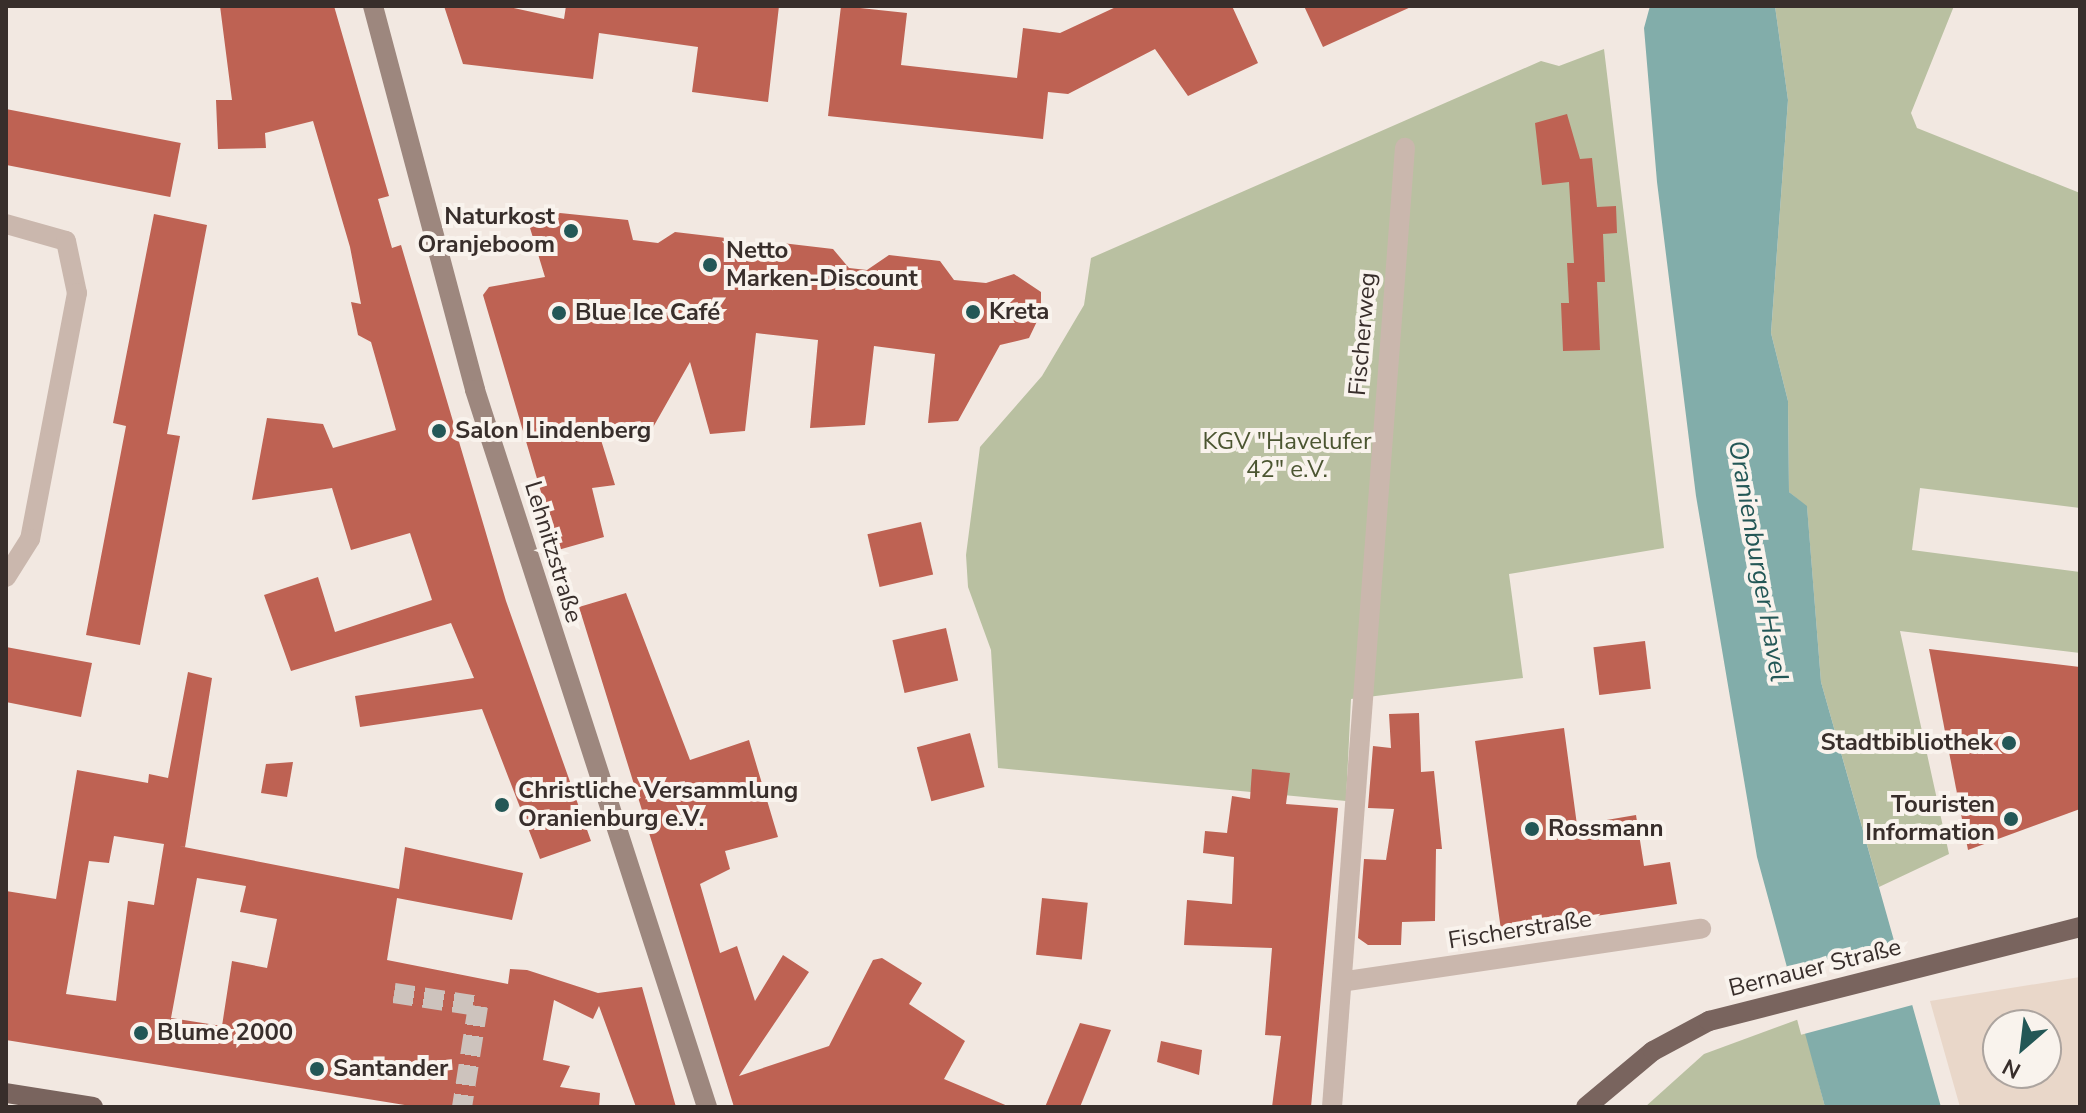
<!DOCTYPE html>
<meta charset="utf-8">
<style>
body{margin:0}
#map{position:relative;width:2086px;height:1113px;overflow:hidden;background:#f2e8e1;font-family:"Nunito Sans",sans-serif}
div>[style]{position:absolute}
.green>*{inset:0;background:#b9c0a1}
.plaza>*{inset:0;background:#e9d7c9}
.water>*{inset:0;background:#82adaa}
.pier>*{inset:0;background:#f2e8e1;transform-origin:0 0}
.building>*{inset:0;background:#be6253;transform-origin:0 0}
.minor-tunnel>*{height:20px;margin-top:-10px;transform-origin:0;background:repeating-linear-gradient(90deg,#cdc3bd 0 20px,transparent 0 30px)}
.minor>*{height:20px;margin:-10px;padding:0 10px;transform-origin:10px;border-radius:10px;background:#cab7ad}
.secondary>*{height:20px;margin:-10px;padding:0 10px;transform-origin:10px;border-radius:10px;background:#9d877e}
.primary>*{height:20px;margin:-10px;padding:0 10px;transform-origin:10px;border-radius:10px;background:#79645e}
.dots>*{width:22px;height:22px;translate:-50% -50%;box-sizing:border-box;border:4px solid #f9f3ed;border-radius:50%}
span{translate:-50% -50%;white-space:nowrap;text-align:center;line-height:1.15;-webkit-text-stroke:8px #f9f3ed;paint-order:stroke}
.poi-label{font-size:24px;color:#382e2b;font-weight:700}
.right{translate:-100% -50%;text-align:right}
.left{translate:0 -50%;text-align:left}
.street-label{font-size:24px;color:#382e2b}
.park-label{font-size:24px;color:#4b5531}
.water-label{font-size:26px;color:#235756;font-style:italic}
.frame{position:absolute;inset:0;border:8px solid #382e2b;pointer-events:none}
.north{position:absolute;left:1982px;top:1009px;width:80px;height:80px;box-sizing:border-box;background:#f9f3ed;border:2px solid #aca49f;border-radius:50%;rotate:208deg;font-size:22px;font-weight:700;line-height:32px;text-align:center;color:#382e2b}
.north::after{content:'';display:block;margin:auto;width:28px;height:36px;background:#235756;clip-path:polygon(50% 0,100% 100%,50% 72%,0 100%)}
</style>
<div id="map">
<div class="green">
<div style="clip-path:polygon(1775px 6px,1954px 6px,1911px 113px,1917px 128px,2080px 193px,2080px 508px,1920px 488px,1912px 550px,2080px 572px,2080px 653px,1900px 631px,1949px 854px,1879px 887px,1821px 682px,1807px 507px,1789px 492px,1788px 401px,1771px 333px,1788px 100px)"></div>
<div style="clip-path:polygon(1604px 49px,1664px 548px,1509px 574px,1523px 678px,1351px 699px,1346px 801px,998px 768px,991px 650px,968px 587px,966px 555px,980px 447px,1042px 376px,1084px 305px,1091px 258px,1541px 61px,1559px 66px)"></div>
<div style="clip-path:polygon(1802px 1018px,1825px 1107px,1645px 1107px,1704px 1054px)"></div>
</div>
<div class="plaza">
<div style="clip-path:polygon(evenodd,2080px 977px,2080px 1107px,1960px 1107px,1930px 1001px,2080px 977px,1998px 1025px,2046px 1025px,2046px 1073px,1998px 1073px,1998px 1025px)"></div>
</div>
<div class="water">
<div style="clip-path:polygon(1650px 6px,1775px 6px,1788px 100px,1771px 333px,1788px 401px,1789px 492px,1807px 506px,1821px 682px,1941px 1107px,1825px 1107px,1757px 857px,1696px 496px,1657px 182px,1644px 28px)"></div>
</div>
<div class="pier">
<div style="left:1900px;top:940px;width:66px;height:120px;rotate:75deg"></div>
</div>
<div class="building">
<div style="clip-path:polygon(220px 6px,334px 6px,389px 196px,378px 199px,392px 248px,401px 245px,506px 601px,591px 841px,540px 859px,482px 709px,360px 727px,355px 696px,474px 678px,451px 623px,291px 671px,264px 595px,318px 577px,335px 632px,432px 600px,410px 533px,351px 550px,332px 488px,252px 500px,267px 418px,323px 424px,333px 448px,396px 430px,371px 342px,358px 335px,351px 302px,361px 304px,350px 247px,313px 121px,265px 133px,266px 148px,218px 149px,216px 100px,232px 100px)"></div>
<div style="clip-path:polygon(444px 6px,504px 6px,564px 19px,566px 6px,779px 6px,768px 102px,692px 92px,698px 47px,599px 33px,593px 79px,463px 64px)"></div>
<div style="clip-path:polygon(841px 6px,907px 13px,901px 65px,1017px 78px,1023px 28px,1060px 33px,1118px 6px,1232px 6px,1258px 63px,1188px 96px,1155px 49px,1068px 94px,1048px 92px,1043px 139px,828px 116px)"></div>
<div style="clip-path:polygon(1304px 6px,1413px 6px,1323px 47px)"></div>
<div style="left:6px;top:109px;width:178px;height:55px;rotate:11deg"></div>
<div style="clip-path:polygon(1567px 114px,1580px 159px,1592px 158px,1597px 207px,1616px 206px,1617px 233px,1603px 234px,1605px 282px,1597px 282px,1600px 350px,1563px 351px,1561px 303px,1569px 303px,1567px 263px,1574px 263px,1569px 182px,1542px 185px,1535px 123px)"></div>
<div style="clip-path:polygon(560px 213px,628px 220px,633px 240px,658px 243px,675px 232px,726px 238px,742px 256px,760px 258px,782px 243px,833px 249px,849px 268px,867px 270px,889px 255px,940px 261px,954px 280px,986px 283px,1014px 274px,1041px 292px,1041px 313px,1029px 338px,1000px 345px,958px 421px,928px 423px,935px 354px,874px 346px,865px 425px,810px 428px,818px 340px,756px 333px,745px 431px,710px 434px,690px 362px,647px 438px,601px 440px,615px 485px,592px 488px,604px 537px,558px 550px,483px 295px,489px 287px,545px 277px,530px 228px)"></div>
<div style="clip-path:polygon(154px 214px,207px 225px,167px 434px,180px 436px,140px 645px,86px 635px,126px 426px,113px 423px)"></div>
<div style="left:921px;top:522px;width:54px;height:55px;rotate:77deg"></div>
<div style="clip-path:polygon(626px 593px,690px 760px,749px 740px,778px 837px,725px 851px,730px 869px,700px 884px,720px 953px,737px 946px,755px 1001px,783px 955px,809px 972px,739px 1076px,829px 1046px,873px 960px,882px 958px,922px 983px,909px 1004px,965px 1041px,944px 1079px,1010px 1107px,734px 1107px,579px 607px)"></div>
<div style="left:946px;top:628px;width:54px;height:55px;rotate:77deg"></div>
<div style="left:1645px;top:641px;width:48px;height:52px;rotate:83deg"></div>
<div style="clip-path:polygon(6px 647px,92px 663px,81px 717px,6px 702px)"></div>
<div style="clip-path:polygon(1929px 649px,2080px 667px,2080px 809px,1968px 850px)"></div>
<div style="clip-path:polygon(evenodd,188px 672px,212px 678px,185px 847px,179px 846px,399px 889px,405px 847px,523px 873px,512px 920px,397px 898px,387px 960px,508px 984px,510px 969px,527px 970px,598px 993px,642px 987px,676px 1107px,636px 1107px,599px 1006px,593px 1019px,554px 1000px,543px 1060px,570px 1066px,560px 1087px,600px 1093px,599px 1107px,417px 1107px,6px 1040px,6px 891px,56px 899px,77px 770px,148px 783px,149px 774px,168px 778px,188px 672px,114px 836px,164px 844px,154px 905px,128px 901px,116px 1001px,66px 994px,89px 861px,109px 863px,114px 836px,188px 672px,197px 878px,246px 886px,240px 912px,277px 919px,267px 968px,232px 961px,222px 1026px,171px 1018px,197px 878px)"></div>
<div style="clip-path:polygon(1419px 713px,1421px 772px,1434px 771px,1442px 849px,1436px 849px,1435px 921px,1402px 922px,1401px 945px,1368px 945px,1358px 938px,1364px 859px,1386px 860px,1394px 809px,1368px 808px,1373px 746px,1391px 748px,1389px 714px)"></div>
<div style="clip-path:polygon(1564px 728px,1577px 825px,1636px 815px,1644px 866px,1670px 862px,1677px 904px,1501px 930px,1475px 741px)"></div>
<div style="left:970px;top:733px;width:56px;height:55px;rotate:75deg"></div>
<div style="clip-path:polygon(293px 762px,287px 797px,261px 793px,266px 764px)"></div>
<div style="clip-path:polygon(1252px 769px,1290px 773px,1286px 804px,1338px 808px,1311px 1107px,1272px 1107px,1281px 1036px,1265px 1035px,1272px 948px,1184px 945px,1187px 900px,1232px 904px,1234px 857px,1203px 853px,1205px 831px,1227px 833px,1232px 796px,1250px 799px)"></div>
<div style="left:1042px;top:898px;width:46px;height:57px;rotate:6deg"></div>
<div style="clip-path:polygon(1080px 1023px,1111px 1030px,1080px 1107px,1045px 1107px)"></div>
<div style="clip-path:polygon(1161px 1041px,1202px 1050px,1199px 1075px,1157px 1062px)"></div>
</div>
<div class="minor-tunnel">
<div style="left:394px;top:993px;width:85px;rotate:8.8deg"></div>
<div style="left:478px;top:1006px;width:102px;rotate:99deg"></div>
</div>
<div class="minor">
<div style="left:6px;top:224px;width:62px;rotate:15.8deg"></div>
<div style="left:66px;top:241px;width:53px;rotate:78.1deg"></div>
<div style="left:77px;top:293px;width:250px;rotate:100.8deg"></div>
<div style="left:30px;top:539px;width:45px;rotate:122.3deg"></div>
<div style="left:1347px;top:981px;width:358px;rotate:-8.4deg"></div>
<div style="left:1332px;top:1107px;width:962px;rotate:-85.65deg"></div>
</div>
<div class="secondary">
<div style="left:373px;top:6px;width:397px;rotate:75.1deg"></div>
<div style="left:475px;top:390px;width:754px;rotate:72.07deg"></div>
</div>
<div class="primary">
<div style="left:6px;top:1093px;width:88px;rotate:9.1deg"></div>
<div style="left:1586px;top:1107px;width:87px;rotate:-39.9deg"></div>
<div style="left:1653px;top:1051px;width:64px;rotate:-28.2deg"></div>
<div style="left:1709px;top:1021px;width:383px;rotate:-14.2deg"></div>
</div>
<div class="dots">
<div style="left:571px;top:231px;background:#235756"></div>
<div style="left:710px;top:265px;background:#235756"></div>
<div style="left:973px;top:312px;background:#235756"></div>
<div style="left:559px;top:313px;background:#235756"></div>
<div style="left:439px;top:431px;background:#235756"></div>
<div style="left:2009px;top:743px;background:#235756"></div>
<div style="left:502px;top:805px;background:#235756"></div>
<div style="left:2011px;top:819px;background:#235756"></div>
<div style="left:1532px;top:829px;background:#235756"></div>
<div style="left:141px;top:1033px;background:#235756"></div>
<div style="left:317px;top:1069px;background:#235756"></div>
</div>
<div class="poi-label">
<span class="right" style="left:555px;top:231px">Naturkost<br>Oranjeboom</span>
<span class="left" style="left:726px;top:265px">Netto<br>Marken-Discount</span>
<span class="left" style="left:989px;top:312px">Kreta</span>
<span class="left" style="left:575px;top:313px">Blue Ice Café</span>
<span class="left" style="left:455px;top:431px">Salon Lindenberg</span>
<span class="right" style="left:1993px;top:743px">Stadtbibliothek</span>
<span class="left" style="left:518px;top:805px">Christliche Versammlung<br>Oranienburg e.V.</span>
<span class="right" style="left:1995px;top:819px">Touristen<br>Information</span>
<span class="left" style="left:1548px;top:829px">Rossmann</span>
<span class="left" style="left:157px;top:1033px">Blume 2000</span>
<span class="left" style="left:333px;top:1069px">Santander</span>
</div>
<div class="street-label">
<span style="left:1363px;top:334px;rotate:-85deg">Fischerweg</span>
<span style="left:553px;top:552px;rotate:73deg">Lehnitzstraße</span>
<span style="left:1520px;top:930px;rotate:-9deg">Fischerstraße</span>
<span style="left:1815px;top:968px;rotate:-14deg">Bernauer Straße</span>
</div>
<div class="park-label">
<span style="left:1287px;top:456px">KGV "Havelufer<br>42" e.V.</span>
</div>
<div class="water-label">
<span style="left:1758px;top:561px;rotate:80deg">Oranienburger Havel</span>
</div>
<div class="frame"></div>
<div class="north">N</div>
</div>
